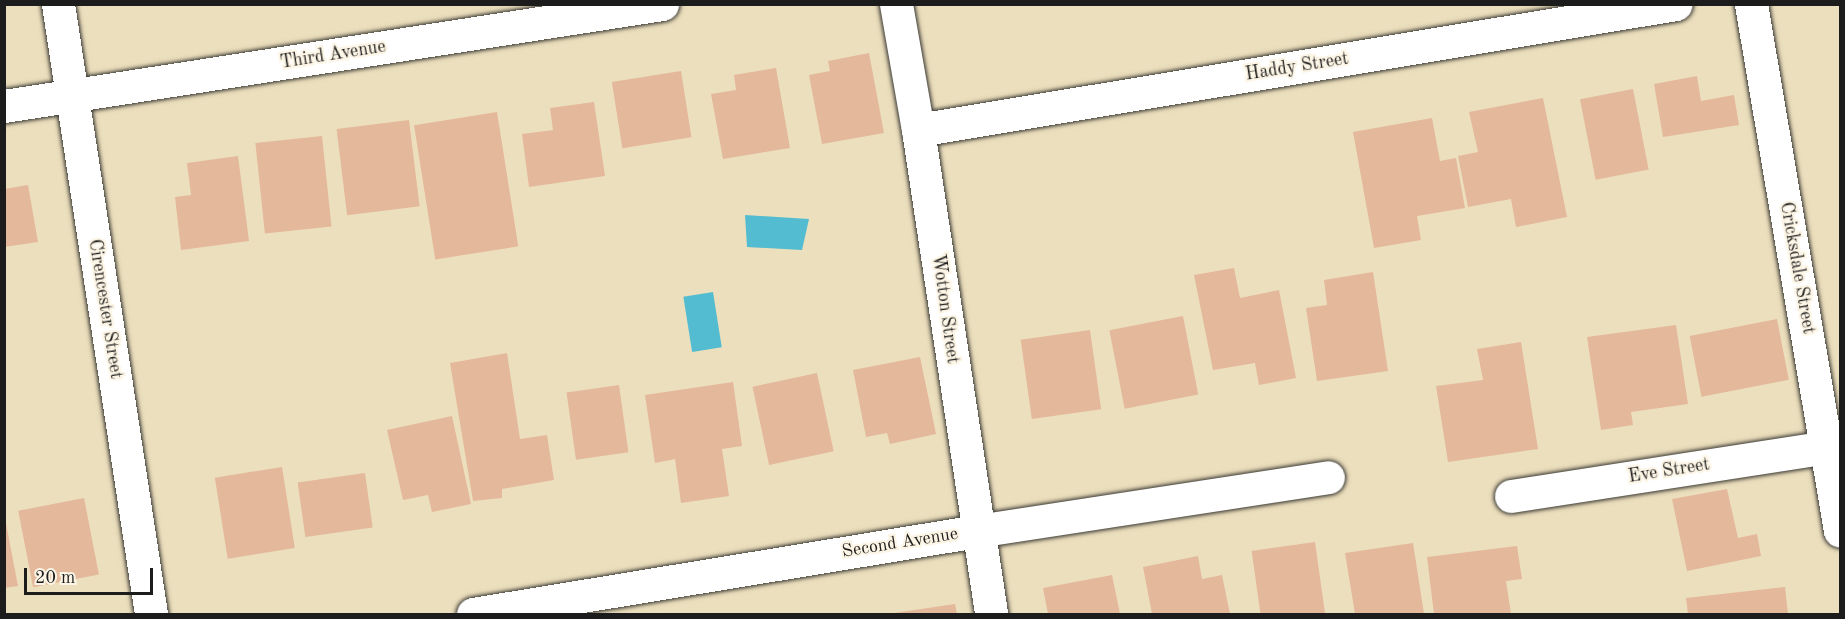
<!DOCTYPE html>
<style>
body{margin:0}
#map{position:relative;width:1845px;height:619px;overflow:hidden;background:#ecdfbd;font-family:"Old Standard TT",serif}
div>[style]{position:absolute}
.water>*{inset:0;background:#53bcd0;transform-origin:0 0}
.building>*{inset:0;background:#e4b89a;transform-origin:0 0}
.roads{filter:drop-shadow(0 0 2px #3b3934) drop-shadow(0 0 2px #3b3934)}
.minor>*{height:33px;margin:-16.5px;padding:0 16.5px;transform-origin:16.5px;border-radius:16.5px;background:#fff}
span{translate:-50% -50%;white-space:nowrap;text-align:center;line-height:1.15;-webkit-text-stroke:4.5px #fcf5e5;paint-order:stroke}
.street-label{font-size:18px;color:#1c1c1c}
.frame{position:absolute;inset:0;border:6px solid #1c1c1c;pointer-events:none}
.scale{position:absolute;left:24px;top:568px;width:129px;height:27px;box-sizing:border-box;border:3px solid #1c1c1c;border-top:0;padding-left:8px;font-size:18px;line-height:21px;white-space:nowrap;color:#1c1c1c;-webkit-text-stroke:4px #fcf5e5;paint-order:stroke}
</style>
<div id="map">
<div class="water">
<div style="clip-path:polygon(745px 215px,809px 219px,802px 250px,747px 247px)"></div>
<div style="left:713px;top:292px;width:56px;height:30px;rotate:81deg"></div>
</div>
<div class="building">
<div style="clip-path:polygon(869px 53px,884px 133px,822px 144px,809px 75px,830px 71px,828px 61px)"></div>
<div style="clip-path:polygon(776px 68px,790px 148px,723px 159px,711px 94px,736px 90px,734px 75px)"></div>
<div style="left:681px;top:71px;width:67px;height:70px;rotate:81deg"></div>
<div style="clip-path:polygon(1697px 76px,1701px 101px,1734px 95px,1739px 125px,1663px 137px,1654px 84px)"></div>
<div style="left:1633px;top:89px;width:82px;height:54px;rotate:79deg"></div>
<div style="clip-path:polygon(1543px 98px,1567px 217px,1516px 227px,1511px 199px,1468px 207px,1458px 156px,1478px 152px,1469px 112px)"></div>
<div style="clip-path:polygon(594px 102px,605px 176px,529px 187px,522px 134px,553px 130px,550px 108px)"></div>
<div style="left:497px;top:112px;width:136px;height:84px;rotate:81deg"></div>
<div style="clip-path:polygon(1432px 118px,1440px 161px,1456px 158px,1465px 208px,1417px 216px,1421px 240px,1374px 248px,1353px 132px)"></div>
<div style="left:409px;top:120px;width:87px;height:73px;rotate:83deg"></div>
<div style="left:322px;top:136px;width:91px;height:67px;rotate:84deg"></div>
<div style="clip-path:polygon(238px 156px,249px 241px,181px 250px,175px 197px,191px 195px,187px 163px)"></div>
<div style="clip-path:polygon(28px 185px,38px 242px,4px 247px,4px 189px)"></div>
<div style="clip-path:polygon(1234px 268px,1240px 298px,1279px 290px,1296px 378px,1259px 385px,1255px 363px,1213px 370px,1194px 275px)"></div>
<div style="clip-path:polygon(1373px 272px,1388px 371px,1317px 381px,1306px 308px,1327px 305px,1324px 280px)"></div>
<div style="left:1183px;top:316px;width:80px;height:75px;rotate:79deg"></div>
<div style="left:1777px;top:319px;width:62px;height:89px;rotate:79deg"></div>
<div style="clip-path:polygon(1676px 325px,1688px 404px,1631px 412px,1633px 425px,1601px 430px,1587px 337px)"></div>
<div style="left:1090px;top:330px;width:80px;height:70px;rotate:82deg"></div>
<div style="clip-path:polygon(1521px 342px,1538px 449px,1448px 462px,1436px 386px,1483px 380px,1477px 349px)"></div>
<div style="clip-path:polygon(507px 353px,520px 439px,547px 435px,554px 480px,502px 489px,502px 498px,473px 501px,450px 363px)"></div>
<div style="clip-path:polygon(920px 357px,936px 434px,890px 444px,887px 433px,866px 437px,853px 370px)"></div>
<div style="left:817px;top:373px;width:80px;height:66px;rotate:78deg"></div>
<div style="clip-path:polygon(733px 382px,742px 446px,722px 449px,729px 496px,681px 503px,675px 459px,655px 463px,645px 395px)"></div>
<div style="left:619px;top:385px;width:68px;height:53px;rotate:82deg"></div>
<div style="clip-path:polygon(452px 416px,471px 504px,432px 512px,428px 495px,403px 500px,387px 430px)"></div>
<div style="left:282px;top:467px;width:82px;height:68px;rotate:81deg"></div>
<div style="left:365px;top:473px;width:55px;height:68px;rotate:82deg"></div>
<div style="clip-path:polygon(1727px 489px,1738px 538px,1757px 534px,1761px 556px,1687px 571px,1672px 499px)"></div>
<div style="left:84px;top:498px;width:78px;height:67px;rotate:79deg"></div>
<div style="clip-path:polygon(4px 513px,18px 586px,4px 588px)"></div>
<div style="left:1315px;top:542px;width:73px;height:64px;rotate:82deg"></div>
<div style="clip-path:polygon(1413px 543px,1424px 614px,1355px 614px,1345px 553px)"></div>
<div style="clip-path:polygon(1517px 546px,1522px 579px,1506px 581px,1511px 614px,1434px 614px,1427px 557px)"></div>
<div style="clip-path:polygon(1198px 556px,1202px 579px,1222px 575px,1230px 614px,1152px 614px,1143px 567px)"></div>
<div style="clip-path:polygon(1112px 575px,1120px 614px,1048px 614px,1043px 588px)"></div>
<div style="clip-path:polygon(1785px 587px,1788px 614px,1688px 614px,1686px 598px)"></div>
<div style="clip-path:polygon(955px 604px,957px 614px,894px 614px,894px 613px)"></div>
</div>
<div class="roads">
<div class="minor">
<div style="left:58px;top:4px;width:617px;rotate:81.33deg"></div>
<div style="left:896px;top:4px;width:128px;rotate:80.1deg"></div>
<div style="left:918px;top:130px;width:489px;rotate:81.4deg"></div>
<div style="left:1751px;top:4px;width:534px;rotate:80.41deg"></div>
<div style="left:4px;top:106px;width:666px;rotate:-8.81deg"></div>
<div style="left:918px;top:130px;width:768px;rotate:-9.44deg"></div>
<div style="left:1511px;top:496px;width:321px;rotate:-8.8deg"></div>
<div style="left:473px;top:614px;width:511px;rotate:-9.35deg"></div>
<div style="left:977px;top:531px;width:355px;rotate:-8.7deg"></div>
</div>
</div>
<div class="street-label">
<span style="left:333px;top:55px;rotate:-9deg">Third Avenue</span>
<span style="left:1297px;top:67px;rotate:-9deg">Haddy Street</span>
<span style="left:1797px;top:268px;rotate:80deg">Cricksdale Street</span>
<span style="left:105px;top:309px;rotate:81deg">Cirencester Street</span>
<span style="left:945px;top:309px;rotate:82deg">Wotton Street</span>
<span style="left:1669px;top:471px;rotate:-9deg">Eve Street</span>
<span style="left:900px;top:543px;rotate:-9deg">Second Avenue</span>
</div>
<div class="frame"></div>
<div class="scale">20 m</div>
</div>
